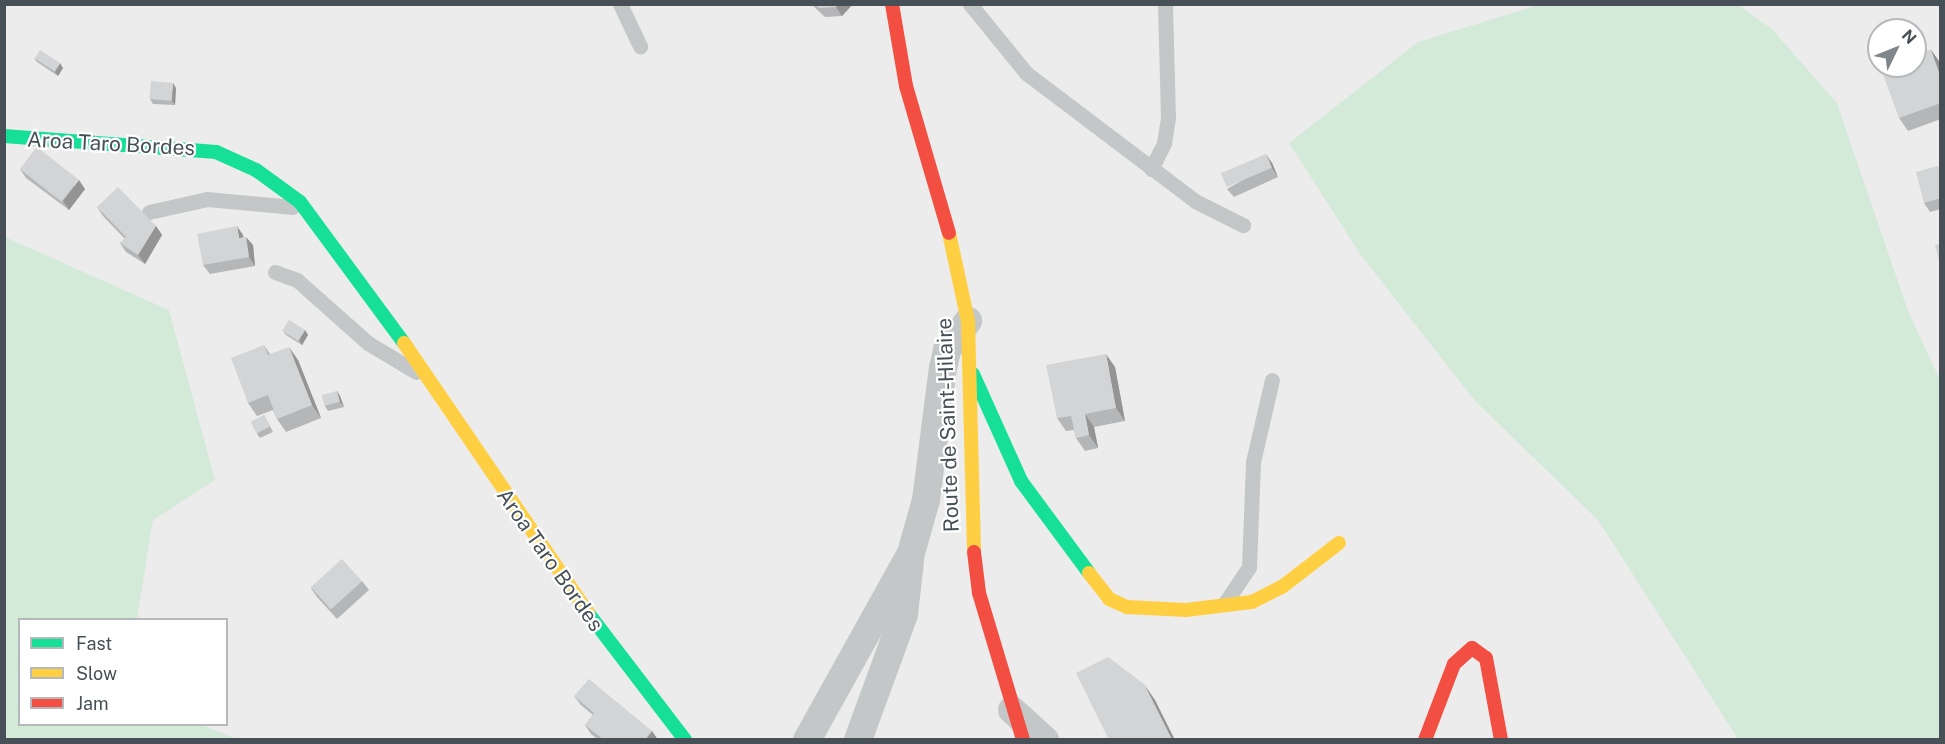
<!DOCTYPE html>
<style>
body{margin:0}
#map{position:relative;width:1945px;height:744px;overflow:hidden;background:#edecec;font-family:"Public Sans",sans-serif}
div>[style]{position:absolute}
.green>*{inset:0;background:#d3ead9}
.lane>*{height:15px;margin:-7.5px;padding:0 7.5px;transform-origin:7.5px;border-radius:7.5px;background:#c4c7c7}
.street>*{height:28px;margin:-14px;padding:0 14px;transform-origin:14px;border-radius:14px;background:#c4c7c7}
.fast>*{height:14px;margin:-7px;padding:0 7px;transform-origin:7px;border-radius:7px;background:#16e098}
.slow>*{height:14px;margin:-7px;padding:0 7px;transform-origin:7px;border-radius:7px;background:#ffcf43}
.jam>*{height:14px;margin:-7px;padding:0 7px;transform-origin:7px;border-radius:7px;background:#f24e42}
.wall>*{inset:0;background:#b5b6b7}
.shaded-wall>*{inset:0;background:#949495}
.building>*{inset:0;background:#d3d4d5;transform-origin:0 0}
span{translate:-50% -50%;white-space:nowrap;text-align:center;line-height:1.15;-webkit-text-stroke:4.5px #fff;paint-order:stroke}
.street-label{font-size:21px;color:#465056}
.frame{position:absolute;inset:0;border:6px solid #465056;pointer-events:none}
.legend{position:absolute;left:18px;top:618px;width:210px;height:108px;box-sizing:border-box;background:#fff;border:2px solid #b5b9bb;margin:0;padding:8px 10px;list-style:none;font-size:18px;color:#465056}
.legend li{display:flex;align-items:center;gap:12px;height:30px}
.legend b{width:30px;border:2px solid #b5b9bb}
.north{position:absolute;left:1867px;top:18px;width:60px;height:60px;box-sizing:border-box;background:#fff;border:2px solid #b5b9bb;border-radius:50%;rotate:47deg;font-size:16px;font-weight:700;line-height:24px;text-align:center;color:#465056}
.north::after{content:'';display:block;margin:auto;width:21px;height:27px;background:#80878a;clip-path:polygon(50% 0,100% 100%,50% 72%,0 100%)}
</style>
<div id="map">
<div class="green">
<div style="clip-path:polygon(1541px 4px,1738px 5px,1772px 29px,1837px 103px,1908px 311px,1940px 380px,1940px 739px,1738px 739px,1598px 520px,1475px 401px,1360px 254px,1289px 143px,1418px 42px)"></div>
<div style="clip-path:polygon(5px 237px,169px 310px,215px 480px,153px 520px,137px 619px,20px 620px,20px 724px,202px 725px,236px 739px,5px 739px)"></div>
</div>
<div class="lane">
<div style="left:620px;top:4px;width:47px;rotate:64.5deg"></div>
<div style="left:970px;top:4px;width:89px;rotate:50.9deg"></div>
<div style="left:1026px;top:73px;width:212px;rotate:37.1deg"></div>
<div style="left:1195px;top:201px;width:54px;rotate:26.6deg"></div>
<div style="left:1151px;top:169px;width:29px;rotate:-63deg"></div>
<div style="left:1164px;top:143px;width:25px;rotate:-81deg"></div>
<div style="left:1168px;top:118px;width:114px;rotate:-91.5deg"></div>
<div style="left:149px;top:212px;width:59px;rotate:-12.6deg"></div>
<div style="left:207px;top:199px;width:86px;rotate:5.3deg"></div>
<div style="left:275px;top:272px;width:23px;rotate:20deg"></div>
<div style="left:297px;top:280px;width:95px;rotate:41.6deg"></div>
<div style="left:368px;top:343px;width:56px;rotate:31.1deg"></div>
<div style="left:1225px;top:603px;width:43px;rotate:-56.3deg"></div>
<div style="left:1249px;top:567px;width:105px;rotate:-87.8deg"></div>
<div style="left:1253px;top:462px;width:84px;rotate:-77deg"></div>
</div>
<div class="street">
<div style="left:1012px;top:710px;width:45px;rotate:42.3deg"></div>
<div style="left:807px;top:740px;width:214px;rotate:-60.9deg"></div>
<div style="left:911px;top:553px;width:55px;rotate:-74.2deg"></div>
<div style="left:926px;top:500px;width:133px;rotate:-82.7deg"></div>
<div style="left:943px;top:368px;width:18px;rotate:-77deg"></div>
<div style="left:947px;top:350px;width:36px;rotate:-54deg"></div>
<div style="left:858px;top:740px;width:134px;rotate:-69.9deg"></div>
<div style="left:904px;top:614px;width:53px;rotate:-83.5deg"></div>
</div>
<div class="fast">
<div style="left:4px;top:136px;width:213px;rotate:4.3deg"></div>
<div style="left:216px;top:152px;width:44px;rotate:24.2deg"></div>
<div style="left:256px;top:170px;width:54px;rotate:36deg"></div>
<div style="left:300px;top:202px;width:175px;rotate:53.6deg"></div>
<div style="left:973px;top:374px;width:117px;rotate:65.8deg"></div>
<div style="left:1021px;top:481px;width:114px;rotate:53.5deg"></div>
<div style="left:588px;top:613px;width:160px;rotate:52.6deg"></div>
</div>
<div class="slow">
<div style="left:949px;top:233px;width:90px;rotate:77.8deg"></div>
<div style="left:968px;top:321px;width:231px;rotate:88.5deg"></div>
<div style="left:404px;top:343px;width:327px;rotate:55.7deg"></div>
<div style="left:1089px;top:573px;width:33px;rotate:52deg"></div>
<div style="left:1109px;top:599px;width:20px;rotate:24deg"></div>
<div style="left:1127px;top:607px;width:59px;rotate:2.9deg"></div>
<div style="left:1186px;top:610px;width:66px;rotate:-6.9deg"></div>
<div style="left:1252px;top:602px;width:34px;rotate:-27deg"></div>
<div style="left:1282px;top:587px;width:72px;rotate:-37.7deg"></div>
</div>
<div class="jam">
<div style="left:892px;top:4px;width:83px;rotate:80.3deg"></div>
<div style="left:906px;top:86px;width:153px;rotate:73.7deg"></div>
<div style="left:974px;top:552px;width:41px;rotate:83deg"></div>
<div style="left:979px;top:593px;width:153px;rotate:73.3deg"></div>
<div style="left:1425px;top:740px;width:81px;rotate:-69.1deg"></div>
<div style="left:1454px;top:664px;width:24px;rotate:-42deg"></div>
<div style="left:1472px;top:648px;width:17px;rotate:36deg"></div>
<div style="left:1486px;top:658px;width:83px;rotate:79.6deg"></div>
</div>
<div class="wall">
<div style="clip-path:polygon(811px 4px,853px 4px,842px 16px,825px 17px)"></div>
<div style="clip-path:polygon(1915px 47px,1920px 54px,1931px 50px,1941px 64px,1941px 119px,1908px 131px,1899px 118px,1915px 66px)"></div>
<div style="clip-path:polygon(34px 58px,63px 68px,58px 76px,37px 62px)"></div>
<div style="clip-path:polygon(176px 88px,175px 105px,153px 104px,150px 99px)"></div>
<div style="clip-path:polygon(1272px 163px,1278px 177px,1234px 197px,1227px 189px)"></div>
<div style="clip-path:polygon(1941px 165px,1941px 209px,1930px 212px,1924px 203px)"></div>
<div style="clip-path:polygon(20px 169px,85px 189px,69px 210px,26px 178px)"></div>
<div style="clip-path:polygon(97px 207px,156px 226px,162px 235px,145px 264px,126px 252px,120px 243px,125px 239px,103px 216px)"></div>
<div style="clip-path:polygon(243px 235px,243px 237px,253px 245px,255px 266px,210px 274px,203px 265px)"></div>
<div style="clip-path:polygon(305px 330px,308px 335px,302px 345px,286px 335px,283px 331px)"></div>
<div style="clip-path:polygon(264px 345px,270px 354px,298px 360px,321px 418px,286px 432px,277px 419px,273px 410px,257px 416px,248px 403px)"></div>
<div style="clip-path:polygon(1115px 367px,1125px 421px,1094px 427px,1098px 448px,1085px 451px,1076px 438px,1074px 430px,1066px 431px,1057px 418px)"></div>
<div style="clip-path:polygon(337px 391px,340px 396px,344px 407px,328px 411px,325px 406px)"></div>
<div style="clip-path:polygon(264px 415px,273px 432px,260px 438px,257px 434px)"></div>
<div style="clip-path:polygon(362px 581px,369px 590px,337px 619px,317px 597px,311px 588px)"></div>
<div style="clip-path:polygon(574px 696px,652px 731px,658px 740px,599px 740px,591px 734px,585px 725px,593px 715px,581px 705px)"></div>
</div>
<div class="shaded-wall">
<div style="clip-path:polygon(839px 4px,853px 4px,842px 16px,836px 7px)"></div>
<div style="clip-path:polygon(1931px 50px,1941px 64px,1941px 78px)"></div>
<div style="clip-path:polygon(60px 63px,63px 68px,58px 76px,55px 72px)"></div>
<div style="clip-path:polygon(173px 83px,176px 88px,175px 105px,172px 101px)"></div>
<div style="clip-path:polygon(1266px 154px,1272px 163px,1278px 177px,1272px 168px)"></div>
<div style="clip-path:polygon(79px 180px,85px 189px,69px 210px,63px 201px)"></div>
<div style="clip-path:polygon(156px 226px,162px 235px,145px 264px,138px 255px)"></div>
<div style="clip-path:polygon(237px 226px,243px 235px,245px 246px,239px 238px)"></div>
<div style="clip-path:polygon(246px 237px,253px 245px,255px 266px,249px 257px)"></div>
<div style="clip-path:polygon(305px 330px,308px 335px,302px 345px,299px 340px)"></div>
<div style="clip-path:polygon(289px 347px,298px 360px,321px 418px,312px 405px)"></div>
<div style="clip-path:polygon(1106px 354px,1115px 367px,1125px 421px,1116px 408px)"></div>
<div style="clip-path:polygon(337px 391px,340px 396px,344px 407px,340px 402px)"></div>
<div style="clip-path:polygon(1085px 414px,1094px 427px,1098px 448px,1089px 435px)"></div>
<div style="clip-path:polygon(1144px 684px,1155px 700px,1175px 740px,1172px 740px)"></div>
<div style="clip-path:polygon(652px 731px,658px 740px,645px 740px)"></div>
</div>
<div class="building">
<div style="clip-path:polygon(814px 4px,839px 4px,836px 7px,819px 8px)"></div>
<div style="clip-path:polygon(1915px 49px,1917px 55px,1931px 50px,1941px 78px,1941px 103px,1899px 118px,1881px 69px,1887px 66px,1915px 66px)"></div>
<div style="left:40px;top:50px;width:24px;height:10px;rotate:33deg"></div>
<div style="left:151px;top:81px;width:22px;height:18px;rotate:5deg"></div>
<div style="left:37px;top:147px;width:53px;height:28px;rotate:38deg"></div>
<div style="left:1266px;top:154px;width:15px;height:49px;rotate:67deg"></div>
<div style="clip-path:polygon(1941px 165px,1941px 198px,1924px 203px,1916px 172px)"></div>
<div style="clip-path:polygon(118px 187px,156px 226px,138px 255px,120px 243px,126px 237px,97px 207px)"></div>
<div style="clip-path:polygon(237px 226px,239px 238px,246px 237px,249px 257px,203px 265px,197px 234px)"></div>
<div style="clip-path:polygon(1941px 244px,1941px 267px,1935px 245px)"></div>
<div style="left:289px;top:320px;width:19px;height:13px;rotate:32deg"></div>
<div style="clip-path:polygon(264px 345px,268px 355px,289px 347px,312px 405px,277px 419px,268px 395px,248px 403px,231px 358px)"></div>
<div style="clip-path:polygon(1106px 354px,1116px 408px,1085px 414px,1089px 435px,1076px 438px,1071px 416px,1057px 418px,1046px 365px)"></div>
<div style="left:337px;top:391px;width:11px;height:16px;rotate:75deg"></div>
<div style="left:264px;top:415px;width:13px;height:15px;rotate:63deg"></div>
<div style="left:342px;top:559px;width:30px;height:42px;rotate:48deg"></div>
<div style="clip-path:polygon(1108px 657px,1144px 684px,1172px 740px,1109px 740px,1076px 673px)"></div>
<div style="clip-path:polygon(589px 679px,652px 731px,645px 740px,604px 740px,585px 725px,594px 713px,574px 696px)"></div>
</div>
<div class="street-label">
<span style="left:111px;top:144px;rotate:3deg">Aroa Taro Bordes</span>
<span style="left:948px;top:425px;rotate:-92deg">Route de Saint-Hilaire</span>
<span style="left:550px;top:560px;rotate:55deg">Aroa Taro Bordes</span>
</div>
<div class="frame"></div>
<ul class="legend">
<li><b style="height:8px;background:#16e098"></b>Fast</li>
<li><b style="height:8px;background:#ffcf43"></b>Slow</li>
<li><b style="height:8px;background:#f24e42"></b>Jam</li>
</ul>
<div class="north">N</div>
</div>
